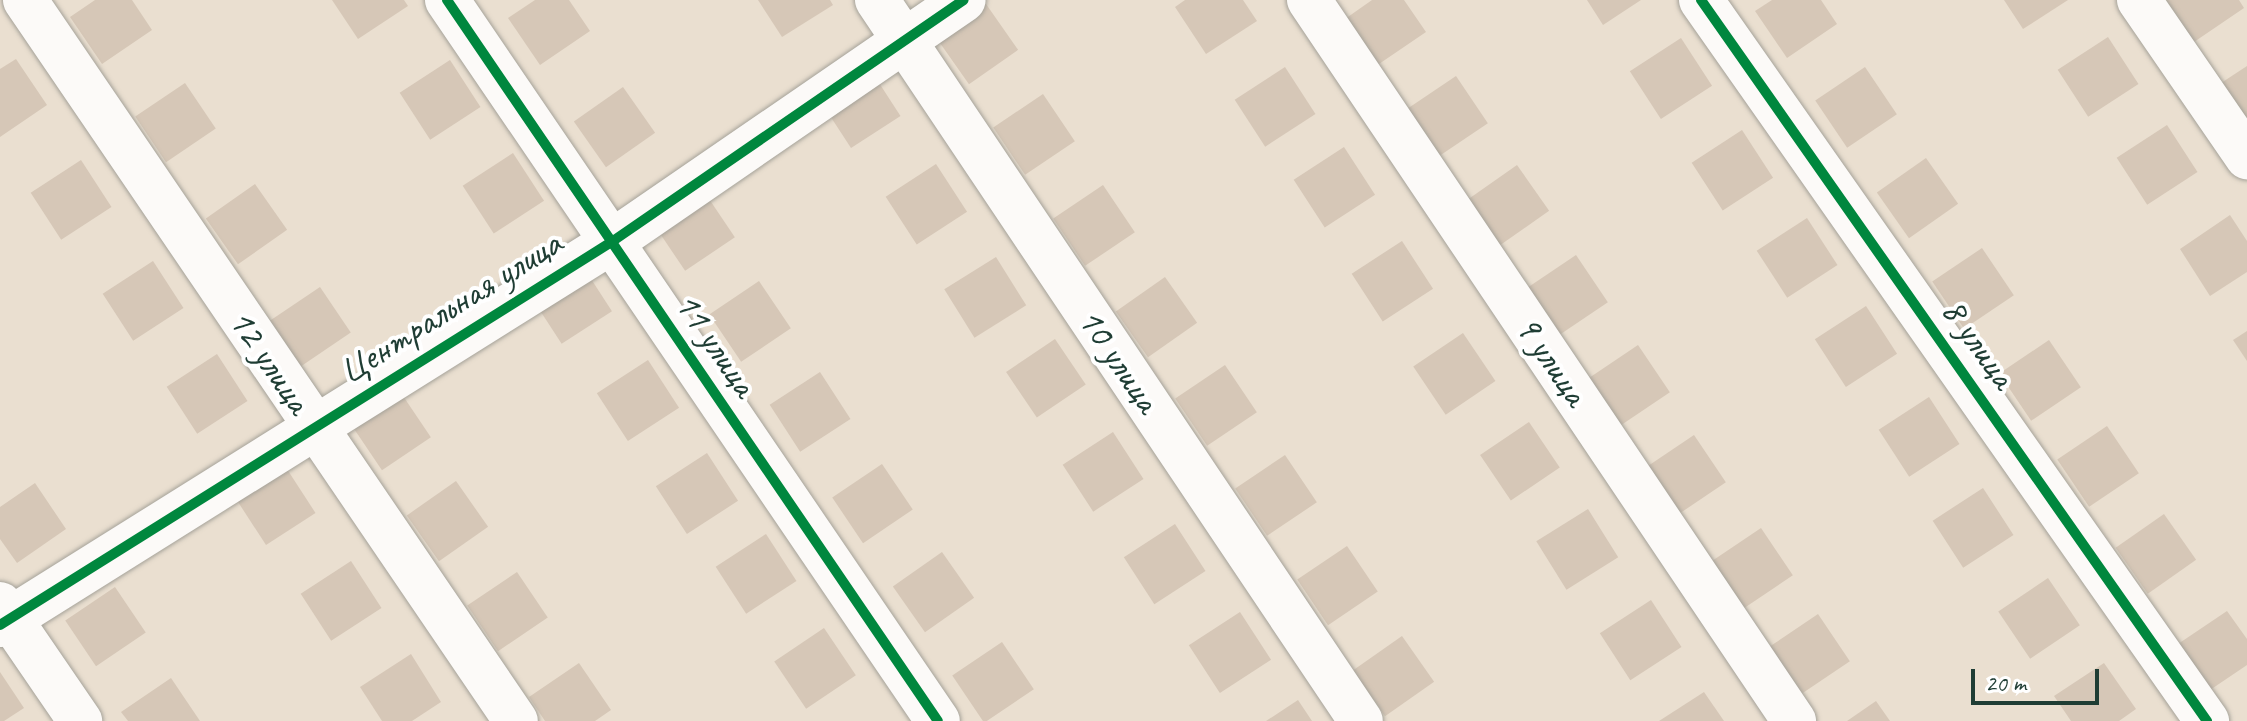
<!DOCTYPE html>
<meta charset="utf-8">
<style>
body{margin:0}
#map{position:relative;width:2247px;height:721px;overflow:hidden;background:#eadfd0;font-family:Caveat,sans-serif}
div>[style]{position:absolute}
.building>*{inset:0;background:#d6c7b7;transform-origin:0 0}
.roads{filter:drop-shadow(0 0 2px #a5a299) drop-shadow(0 0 2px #a5a299)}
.street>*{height:44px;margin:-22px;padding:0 22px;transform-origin:22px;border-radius:22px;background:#fcfaf8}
.cycleway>*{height:10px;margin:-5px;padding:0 5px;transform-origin:5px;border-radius:5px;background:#00873e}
span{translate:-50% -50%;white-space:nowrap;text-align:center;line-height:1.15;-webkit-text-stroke:8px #fff;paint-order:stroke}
.street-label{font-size:38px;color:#1f3d34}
.scale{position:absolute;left:1971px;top:669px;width:128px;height:36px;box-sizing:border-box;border:4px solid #1f3d34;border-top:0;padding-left:10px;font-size:24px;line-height:28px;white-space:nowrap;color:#1f3d34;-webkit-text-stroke:6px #fff;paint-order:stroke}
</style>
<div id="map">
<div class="building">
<div style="clip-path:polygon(95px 0,132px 0,152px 30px,102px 64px,70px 17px)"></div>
<div style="clip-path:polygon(332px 0,404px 0,408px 6px,358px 39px)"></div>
<div style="clip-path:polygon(535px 0,569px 0,590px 31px,540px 65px,508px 18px)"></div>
<div style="clip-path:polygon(758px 0,830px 0,833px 5px,782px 37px)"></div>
<div style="clip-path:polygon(1185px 0,1243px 0,1257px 21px,1206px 54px,1175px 7px)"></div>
<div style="clip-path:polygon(1372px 0,1404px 0,1426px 32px,1376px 66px,1345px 19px)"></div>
<div style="clip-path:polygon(1587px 0,1641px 0,1603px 25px)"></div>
<div style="clip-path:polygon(1772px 0,1821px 0,1837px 24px,1787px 58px,1755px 11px)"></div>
<div style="clip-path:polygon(2004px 0,2068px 0,2023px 29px)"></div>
<div style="clip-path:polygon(2166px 0,2239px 0,2244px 8px,2194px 42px)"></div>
<div style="left:986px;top:4px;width:56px;height:60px;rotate:55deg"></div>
<div style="left:2108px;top:37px;width:56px;height:60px;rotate:57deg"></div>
<div style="left:1681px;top:38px;width:57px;height:61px;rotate:57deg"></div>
<div style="clip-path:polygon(16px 59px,47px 105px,0 137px,0 69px)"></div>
<div style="left:450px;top:60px;width:56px;height:60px;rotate:57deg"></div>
<div style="clip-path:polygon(2247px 66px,2247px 127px,2218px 85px)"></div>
<div style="left:1285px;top:67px;width:56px;height:60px;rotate:57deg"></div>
<div style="left:1865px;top:67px;width:57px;height:60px;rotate:56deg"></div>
<div style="left:870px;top:69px;width:56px;height:59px;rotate:57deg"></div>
<div style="left:1456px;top:76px;width:57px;height:60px;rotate:56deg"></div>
<div style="left:185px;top:83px;width:55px;height:60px;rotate:56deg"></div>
<div style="left:623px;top:87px;width:56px;height:60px;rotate:55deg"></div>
<div style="left:1043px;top:94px;width:57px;height:60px;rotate:56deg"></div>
<div style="left:2167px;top:125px;width:56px;height:60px;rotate:57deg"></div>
<div style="left:1742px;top:130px;width:57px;height:60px;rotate:57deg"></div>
<div style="left:1344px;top:147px;width:57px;height:60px;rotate:57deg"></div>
<div style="left:513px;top:153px;width:57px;height:60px;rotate:57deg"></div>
<div style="left:1926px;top:158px;width:56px;height:60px;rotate:55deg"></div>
<div style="left:81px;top:160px;width:56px;height:60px;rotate:57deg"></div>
<div style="left:936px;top:164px;width:57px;height:60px;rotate:57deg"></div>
<div style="left:1517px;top:165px;width:56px;height:60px;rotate:55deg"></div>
<div style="left:255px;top:184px;width:56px;height:60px;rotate:55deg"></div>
<div style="left:1103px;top:185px;width:57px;height:60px;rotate:56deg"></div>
<div style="left:703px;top:190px;width:57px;height:60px;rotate:56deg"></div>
<div style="clip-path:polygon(2230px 215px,2247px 241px,2247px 272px,2210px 296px,2180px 249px)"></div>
<div style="left:1807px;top:218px;width:56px;height:60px;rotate:57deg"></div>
<div style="left:1402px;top:241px;width:57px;height:60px;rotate:57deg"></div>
<div style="left:1982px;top:248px;width:57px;height:60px;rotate:56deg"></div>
<div style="left:1576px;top:255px;width:57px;height:60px;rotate:56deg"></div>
<div style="left:996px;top:257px;width:57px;height:61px;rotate:58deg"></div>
<div style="left:153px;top:261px;width:56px;height:60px;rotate:57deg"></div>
<div style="left:582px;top:265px;width:55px;height:60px;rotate:57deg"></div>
<div style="left:1165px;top:277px;width:56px;height:60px;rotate:55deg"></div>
<div style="left:759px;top:281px;width:57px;height:60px;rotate:56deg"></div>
<div style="left:320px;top:287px;width:55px;height:60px;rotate:56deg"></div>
<div style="left:1866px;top:306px;width:57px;height:61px;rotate:57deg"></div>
<div style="clip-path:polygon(2247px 331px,2247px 361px,2233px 340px)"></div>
<div style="left:1463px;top:333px;width:58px;height:60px;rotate:56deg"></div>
<div style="left:1055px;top:339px;width:55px;height:59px;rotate:56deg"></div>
<div style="left:2049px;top:340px;width:57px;height:60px;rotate:56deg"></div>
<div style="left:1638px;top:345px;width:57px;height:60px;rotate:56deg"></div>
<div style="left:217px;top:354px;width:56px;height:60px;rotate:57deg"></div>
<div style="left:648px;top:360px;width:57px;height:61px;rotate:57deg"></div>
<div style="left:1225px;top:365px;width:57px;height:60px;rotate:56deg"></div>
<div style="left:820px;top:372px;width:56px;height:60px;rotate:57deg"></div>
<div style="left:399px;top:390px;width:57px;height:59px;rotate:56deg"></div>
<div style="left:1929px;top:397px;width:56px;height:60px;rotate:57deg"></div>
<div style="left:1529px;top:422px;width:55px;height:59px;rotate:56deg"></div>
<div style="left:2107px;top:426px;width:57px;height:60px;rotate:56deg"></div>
<div style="left:1113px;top:432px;width:56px;height:60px;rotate:57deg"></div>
<div style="left:1694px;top:435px;width:57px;height:60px;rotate:56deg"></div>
<div style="left:707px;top:453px;width:57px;height:61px;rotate:57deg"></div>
<div style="left:1285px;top:455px;width:57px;height:60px;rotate:56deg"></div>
<div style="left:882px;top:464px;width:55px;height:60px;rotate:56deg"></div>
<div style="left:285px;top:466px;width:56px;height:59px;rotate:57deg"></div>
<div style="left:456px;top:481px;width:56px;height:60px;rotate:55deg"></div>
<div style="clip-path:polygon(35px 483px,66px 529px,17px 563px,0 539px,0 507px)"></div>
<div style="left:1983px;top:488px;width:56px;height:60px;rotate:57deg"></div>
<div style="left:1588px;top:509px;width:57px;height:61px;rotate:58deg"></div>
<div style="left:2164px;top:514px;width:56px;height:59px;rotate:55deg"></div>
<div style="left:1175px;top:524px;width:56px;height:61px;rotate:57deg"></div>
<div style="left:1761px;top:528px;width:57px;height:60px;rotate:56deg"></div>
<div style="left:766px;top:534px;width:56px;height:60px;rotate:57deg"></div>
<div style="left:1347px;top:546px;width:55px;height:60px;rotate:56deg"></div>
<div style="left:942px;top:552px;width:56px;height:60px;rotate:55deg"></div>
<div style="left:351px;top:561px;width:56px;height:60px;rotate:57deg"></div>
<div style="left:517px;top:572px;width:55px;height:60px;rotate:56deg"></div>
<div style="left:2048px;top:578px;width:57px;height:60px;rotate:56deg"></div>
<div style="left:115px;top:587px;width:55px;height:60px;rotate:56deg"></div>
<div style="left:1651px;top:600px;width:56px;height:61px;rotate:57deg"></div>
<div style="clip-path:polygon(2227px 611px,2247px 639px,2247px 665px,2210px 690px,2178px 644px)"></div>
<div style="left:1240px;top:612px;width:57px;height:61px;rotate:57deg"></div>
<div style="left:1818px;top:614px;width:57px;height:60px;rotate:56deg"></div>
<div style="left:824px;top:628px;width:57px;height:60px;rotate:56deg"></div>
<div style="left:1402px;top:636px;width:56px;height:60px;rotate:55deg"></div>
<div style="left:1002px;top:642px;width:57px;height:60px;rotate:56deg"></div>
<div style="clip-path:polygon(411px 654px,441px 702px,412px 721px,382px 721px,360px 687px)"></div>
<div style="clip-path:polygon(579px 663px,611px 710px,595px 721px,545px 721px,529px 697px)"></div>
<div style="clip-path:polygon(2104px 663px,2136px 709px,2119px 721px,2071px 721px,2054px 696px)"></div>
<div style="clip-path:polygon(0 672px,24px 708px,4px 721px,0 721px)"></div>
<div style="clip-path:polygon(171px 678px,200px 721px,128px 721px,121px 712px)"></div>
<div style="clip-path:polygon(1704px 692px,1724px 721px,1659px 721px)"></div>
<div style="clip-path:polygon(1298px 700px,1312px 721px,1266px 721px)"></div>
<div style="clip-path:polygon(1876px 701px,1890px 721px,1847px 721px)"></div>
</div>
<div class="roads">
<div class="street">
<div style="left:25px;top:0;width:872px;rotate:55.75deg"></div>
<div style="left:447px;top:0;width:872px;rotate:55.75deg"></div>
<div style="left:877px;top:0;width:868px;rotate:56.13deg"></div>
<div style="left:1309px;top:0;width:869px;rotate:56.07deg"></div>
<div style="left:1701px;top:0;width:881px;rotate:54.94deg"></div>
<div style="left:2139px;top:0;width:191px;rotate:55.5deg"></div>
<div style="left:0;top:604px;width:142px;rotate:55.6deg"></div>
<div style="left:0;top:625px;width:720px;rotate:-32.06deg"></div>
<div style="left:610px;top:243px;width:429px;rotate:-34.5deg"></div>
</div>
</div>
<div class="cycleway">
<div style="left:447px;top:0;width:872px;rotate:55.75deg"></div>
<div style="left:1701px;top:0;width:881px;rotate:54.94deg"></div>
<div style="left:0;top:625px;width:720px;rotate:-32.06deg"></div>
<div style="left:610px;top:243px;width:429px;rotate:-34.5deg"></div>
</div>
<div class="street-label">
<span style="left:450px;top:307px;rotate:-32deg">Центральная улица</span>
<span style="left:1979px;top:343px;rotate:55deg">8 улица</span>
<span style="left:716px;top:344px;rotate:56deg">11 улица</span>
<span style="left:1119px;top:360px;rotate:56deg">10 улица</span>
<span style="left:1552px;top:360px;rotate:56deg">9 улица</span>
<span style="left:270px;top:361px;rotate:56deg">12 улица</span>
</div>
<div class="scale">20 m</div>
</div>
